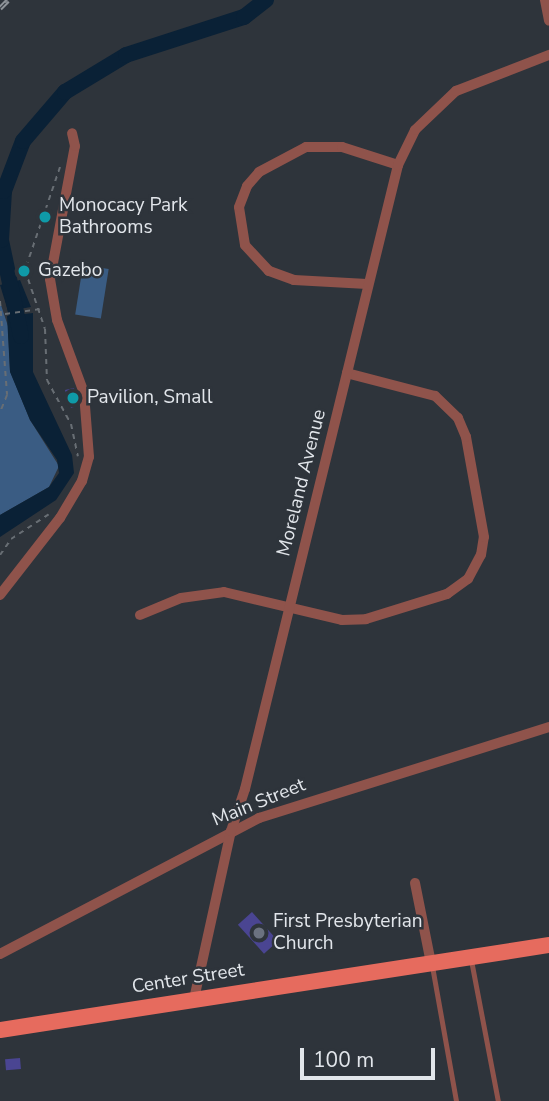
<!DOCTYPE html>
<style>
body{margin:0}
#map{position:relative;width:549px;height:1101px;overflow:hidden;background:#2e343b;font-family:"Nunito Sans",sans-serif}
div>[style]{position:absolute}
.green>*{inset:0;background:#3a5c83;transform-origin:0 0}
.water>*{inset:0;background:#0a2136}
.river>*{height:16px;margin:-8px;padding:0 8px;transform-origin:8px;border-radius:8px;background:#0a2136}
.building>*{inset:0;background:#4a4592;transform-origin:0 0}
.path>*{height:2px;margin-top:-1px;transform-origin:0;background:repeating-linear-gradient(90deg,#686e74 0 5px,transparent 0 10px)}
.service>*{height:5px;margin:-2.5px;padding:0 2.5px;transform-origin:2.5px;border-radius:2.5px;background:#8f534b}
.minor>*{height:10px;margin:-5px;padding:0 5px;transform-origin:5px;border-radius:5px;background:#8f534b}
.primary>*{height:16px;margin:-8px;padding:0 8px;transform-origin:8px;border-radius:8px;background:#e66b5e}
.rail>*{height:5px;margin-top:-2.5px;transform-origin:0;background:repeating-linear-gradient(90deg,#2e343b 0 8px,#8e9399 0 16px);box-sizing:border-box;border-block:2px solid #8e9399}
.dots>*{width:19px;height:19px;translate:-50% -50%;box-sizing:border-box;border:4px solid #2e343b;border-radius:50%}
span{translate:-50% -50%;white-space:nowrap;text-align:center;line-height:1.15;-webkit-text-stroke:5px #2e343b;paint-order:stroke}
.poi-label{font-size:19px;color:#e2e6eb}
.left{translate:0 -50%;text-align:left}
.street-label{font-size:19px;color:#e2e6eb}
.scale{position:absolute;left:300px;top:1048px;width:135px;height:32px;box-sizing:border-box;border:4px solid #e2e6eb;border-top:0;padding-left:9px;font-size:21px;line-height:24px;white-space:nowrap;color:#e2e6eb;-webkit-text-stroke:5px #2e343b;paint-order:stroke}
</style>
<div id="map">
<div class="green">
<div style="left:83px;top:265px;width:26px;height:50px;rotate:9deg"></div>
<div style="clip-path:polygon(0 302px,8px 326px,10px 371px,30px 420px,59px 466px,49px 487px,0 515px)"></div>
</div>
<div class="water">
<div style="clip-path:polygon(20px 280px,31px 307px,8px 311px,0 285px)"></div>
<div style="clip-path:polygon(33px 313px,33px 372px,72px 455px,74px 473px,56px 500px,0 537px,0 515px,49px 487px,59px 473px,57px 460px,30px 420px,10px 372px,7px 316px)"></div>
</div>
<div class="river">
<div style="left:21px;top:336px;width:98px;rotate:-101.8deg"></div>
<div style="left:1px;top:240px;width:49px;rotate:-86.5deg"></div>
<div style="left:4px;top:191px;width:53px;rotate:-69.2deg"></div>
<div style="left:23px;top:141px;width:65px;rotate:-49.4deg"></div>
<div style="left:65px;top:92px;width:71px;rotate:-31.2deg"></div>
<div style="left:126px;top:55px;width:124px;rotate:-17.9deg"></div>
<div style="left:244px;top:17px;width:28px;rotate:-38deg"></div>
</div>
<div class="building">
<div style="left:42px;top:211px;width:10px;height:10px;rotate:17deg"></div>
<div style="clip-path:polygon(29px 266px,31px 276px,20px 277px,18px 267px)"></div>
<div style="clip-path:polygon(74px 388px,77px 406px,71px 408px,65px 390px)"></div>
<div style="left:252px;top:912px;width:39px;height:19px;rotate:48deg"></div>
<div style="left:20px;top:1058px;width:11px;height:15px;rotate:85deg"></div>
</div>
<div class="path">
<div style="left:60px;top:167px;width:109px;rotate:108.8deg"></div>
<div style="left:25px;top:270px;width:62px;rotate:71.3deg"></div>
<div style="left:45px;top:329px;width:51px;rotate:87.8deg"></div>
<div style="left:47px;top:380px;width:50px;rotate:61.4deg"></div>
<div style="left:71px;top:424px;width:33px;rotate:78deg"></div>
<div style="left:0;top:301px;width:94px;rotate:85.7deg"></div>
<div style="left:7px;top:395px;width:18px;rotate:112deg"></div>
<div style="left:5px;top:314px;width:35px;rotate:-8deg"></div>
<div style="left:0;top:555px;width:19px;rotate:-55deg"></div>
<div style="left:11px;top:539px;width:45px;rotate:-33.3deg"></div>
</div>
<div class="service">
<div style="left:471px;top:960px;width:144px;rotate:79.2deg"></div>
<div style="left:432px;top:966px;width:137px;rotate:79.9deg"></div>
</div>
<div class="minor">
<div style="left:545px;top:0;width:21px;rotate:79deg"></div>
<div style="left:367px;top:284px;width:73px;rotate:-176.9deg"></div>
<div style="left:294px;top:280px;width:27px;rotate:-160deg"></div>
<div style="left:269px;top:271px;width:35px;rotate:-133deg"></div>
<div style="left:245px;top:245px;width:38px;rotate:-99deg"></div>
<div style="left:239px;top:207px;width:22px;rotate:-69deg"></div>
<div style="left:247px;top:186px;width:18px;rotate:-49deg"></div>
<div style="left:259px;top:172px;width:53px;rotate:-28deg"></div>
<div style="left:306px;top:147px;width:36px"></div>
<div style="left:342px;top:147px;width:59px;rotate:17.8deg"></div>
<div style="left:0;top:595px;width:98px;rotate:-52.1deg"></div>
<div style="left:60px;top:518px;width:43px;rotate:-59.3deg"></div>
<div style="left:82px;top:481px;width:25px;rotate:-74deg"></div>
<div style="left:89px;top:457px;width:64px;rotate:-94.5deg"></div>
<div style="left:84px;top:393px;width:78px;rotate:-110.3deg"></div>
<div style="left:57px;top:320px;width:42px;rotate:-99.7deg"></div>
<div style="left:50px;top:279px;width:135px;rotate:-79.4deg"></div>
<div style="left:75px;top:146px;width:13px;rotate:-103deg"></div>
<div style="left:140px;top:615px;width:44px;rotate:-22.5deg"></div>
<div style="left:181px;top:598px;width:43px;rotate:-7.9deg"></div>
<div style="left:224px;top:592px;width:121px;rotate:13.3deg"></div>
<div style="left:342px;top:620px;width:24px;rotate:-2deg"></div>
<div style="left:366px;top:619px;width:85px;rotate:-17.2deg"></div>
<div style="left:447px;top:594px;width:26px;rotate:-36deg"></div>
<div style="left:468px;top:579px;width:27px;rotate:-62deg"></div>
<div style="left:481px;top:555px;width:18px;rotate:-81deg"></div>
<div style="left:484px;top:537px;width:102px;rotate:-100.2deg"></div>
<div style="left:466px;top:437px;width:21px;rotate:-113deg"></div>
<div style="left:458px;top:418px;width:32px;rotate:-136deg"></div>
<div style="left:435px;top:396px;width:91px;rotate:-165.4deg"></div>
<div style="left:415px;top:883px;width:82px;rotate:78.7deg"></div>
<div style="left:0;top:954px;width:293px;rotate:-27.7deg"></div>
<div style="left:259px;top:818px;width:304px;rotate:-17.4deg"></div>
<div style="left:194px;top:999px;width:172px;rotate:-77.6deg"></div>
<div style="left:231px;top:831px;width:44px;rotate:-71.6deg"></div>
<div style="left:245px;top:789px;width:642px;rotate:-76.22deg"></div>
<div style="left:398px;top:165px;width:39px;rotate:-64deg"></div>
<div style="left:415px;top:130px;width:57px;rotate:-43.6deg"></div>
<div style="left:456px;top:91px;width:100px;rotate:-21.2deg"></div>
</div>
<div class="primary">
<div style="left:0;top:1030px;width:556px;rotate:-8.8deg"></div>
</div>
<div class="rail">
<div style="left:0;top:8px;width:11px;rotate:-45deg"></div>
</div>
<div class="dots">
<div style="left:45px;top:217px;background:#0f9aa8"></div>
<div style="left:24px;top:271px;background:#0f9aa8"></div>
<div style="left:73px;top:398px;background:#0f9aa8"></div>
<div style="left:259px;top:933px;background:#6b7280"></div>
</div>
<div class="poi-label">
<span class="left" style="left:59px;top:217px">Monocacy Park<br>Bathrooms</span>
<span class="left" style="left:38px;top:271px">Gazebo</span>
<span class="left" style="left:87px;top:398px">Pavilion, Small</span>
<span class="left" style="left:273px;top:933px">First Presbyterian<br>Church</span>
</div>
<div class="street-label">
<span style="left:302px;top:483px;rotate:-76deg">Moreland Avenue</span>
<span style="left:259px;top:803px;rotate:-22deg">Main Street</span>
<span style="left:188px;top:979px;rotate:-9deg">Center Street</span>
</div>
<div class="scale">100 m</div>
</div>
